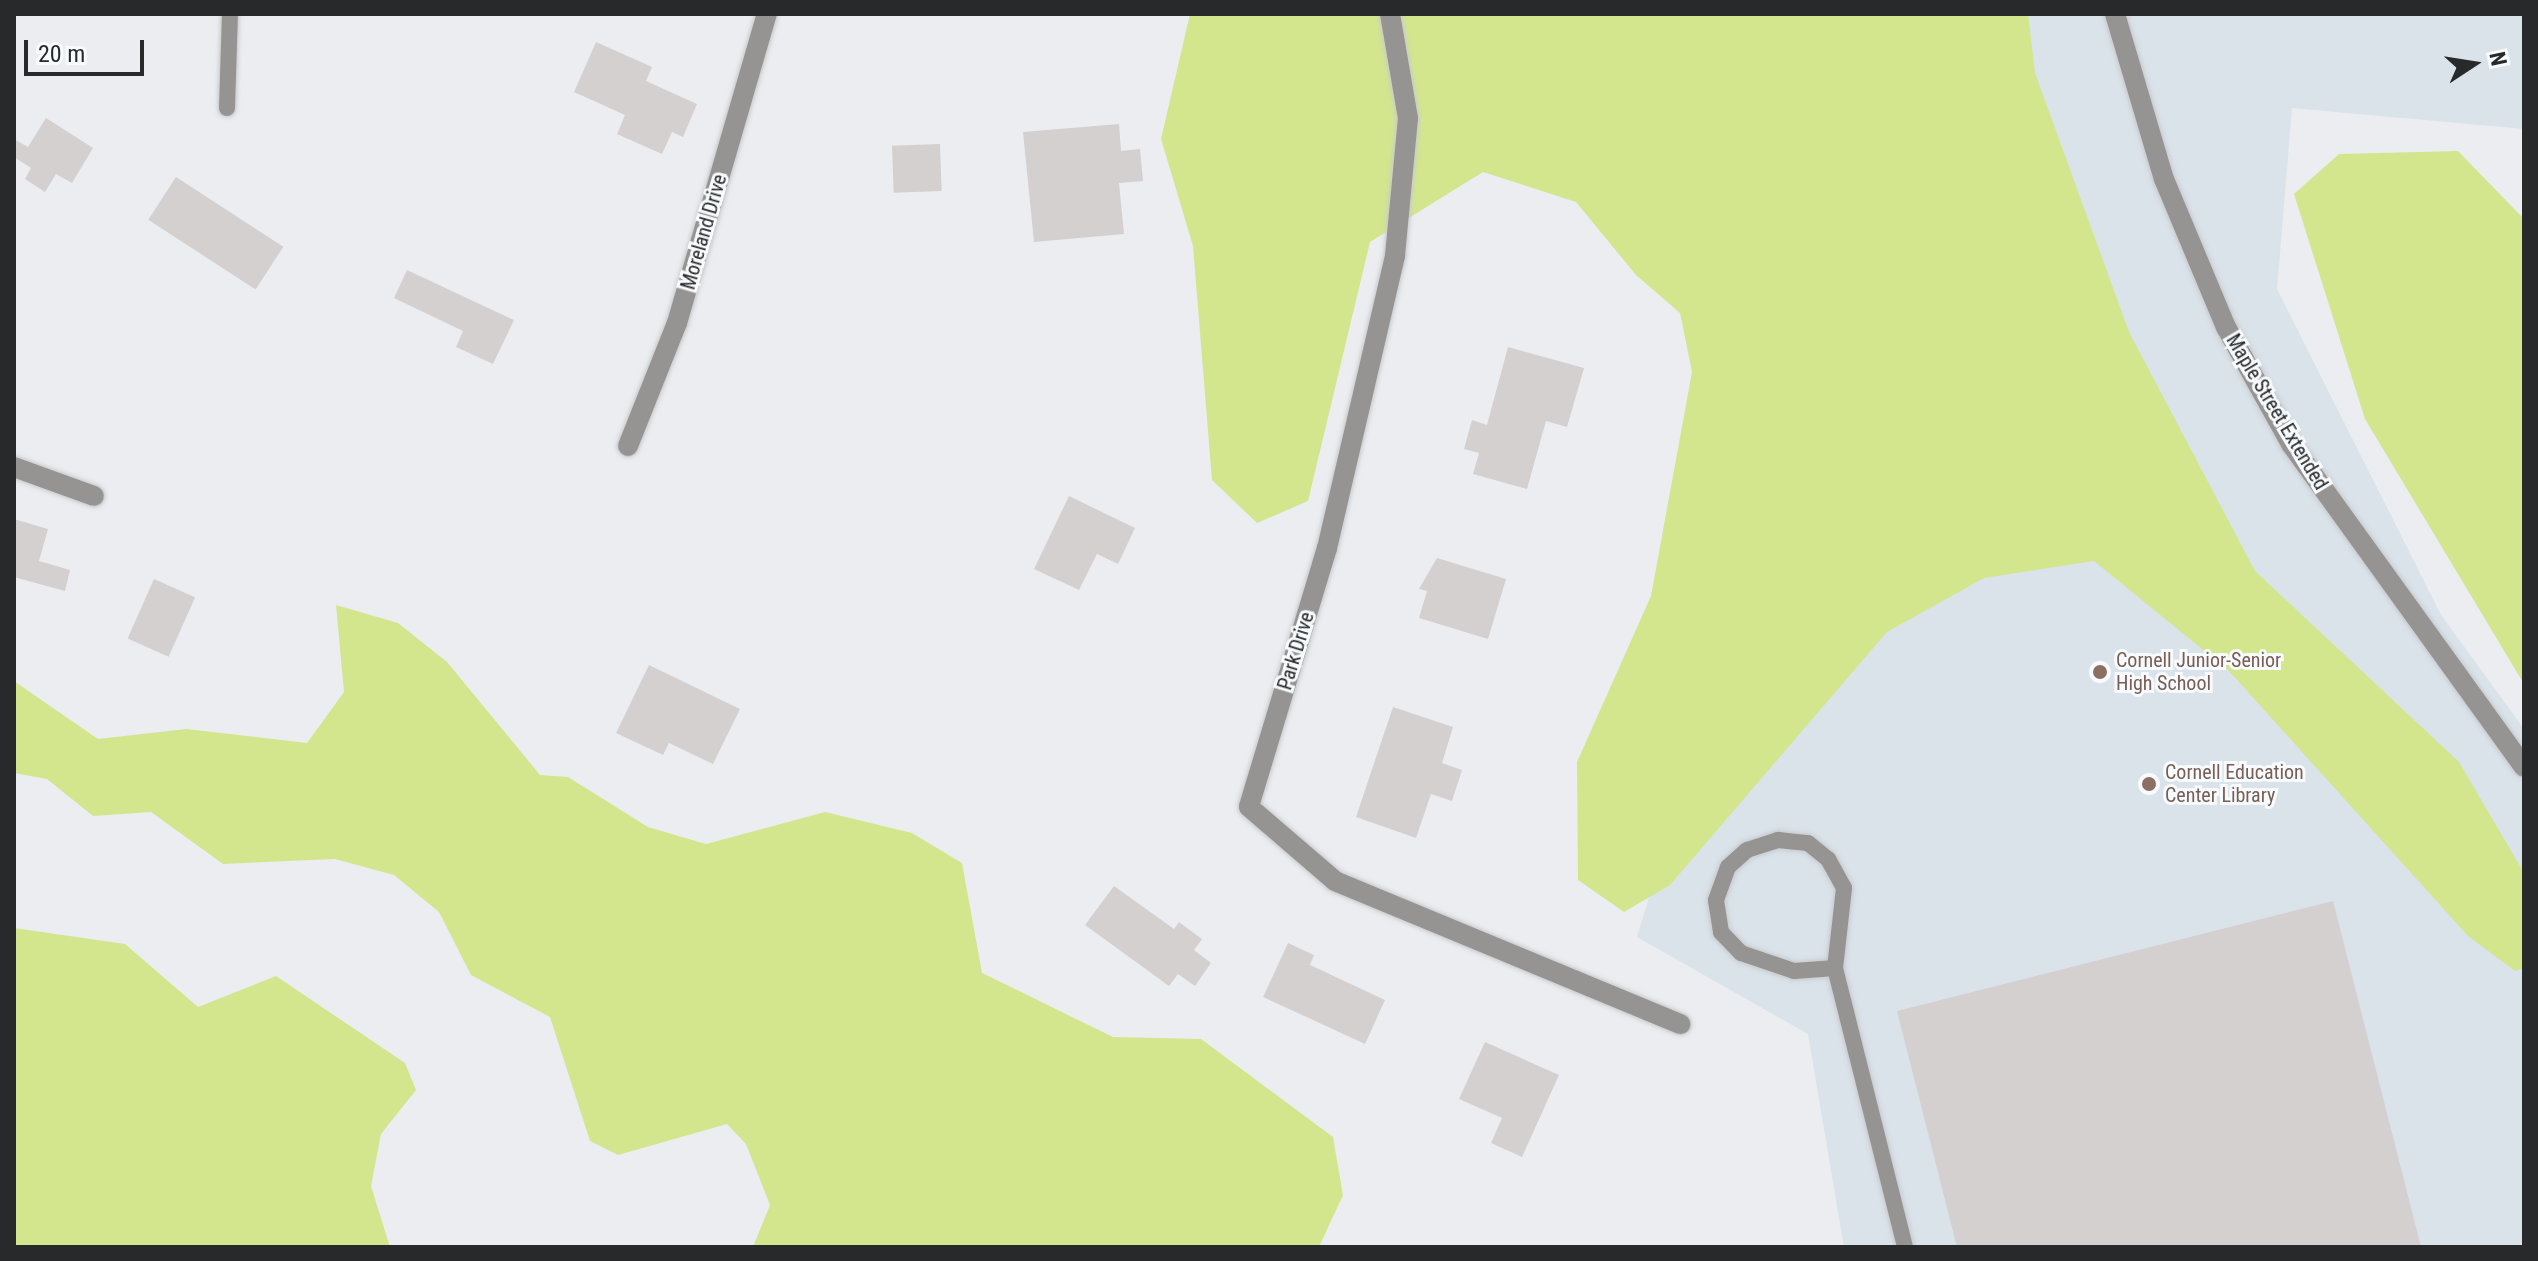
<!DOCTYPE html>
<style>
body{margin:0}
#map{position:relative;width:2538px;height:1261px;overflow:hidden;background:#ebedf0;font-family:"Roboto Condensed",sans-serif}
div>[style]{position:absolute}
.built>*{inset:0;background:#dae2ea}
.green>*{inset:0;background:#d3e68e}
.building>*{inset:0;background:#d4d0d0;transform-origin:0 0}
.roads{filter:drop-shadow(0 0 2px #c8cacc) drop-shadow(0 0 2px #c8cacc)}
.service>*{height:16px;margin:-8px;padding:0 8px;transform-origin:8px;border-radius:8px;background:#959493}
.minor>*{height:20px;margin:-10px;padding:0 10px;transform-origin:10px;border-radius:10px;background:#959493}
.dots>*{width:22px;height:22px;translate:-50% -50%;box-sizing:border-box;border:4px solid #f8fbfd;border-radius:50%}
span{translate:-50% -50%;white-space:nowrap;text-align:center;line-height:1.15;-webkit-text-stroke:6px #f8fbfd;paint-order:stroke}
.street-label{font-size:20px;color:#28292a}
.education-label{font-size:20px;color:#785e54}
.left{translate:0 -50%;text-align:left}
.frame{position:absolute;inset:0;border:16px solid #28292a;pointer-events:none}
.north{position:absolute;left:2434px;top:24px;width:80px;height:80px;-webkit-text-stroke:6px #f8fbfd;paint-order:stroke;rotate:78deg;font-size:22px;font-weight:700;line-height:32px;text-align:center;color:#28292a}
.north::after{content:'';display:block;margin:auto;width:28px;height:36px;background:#28292a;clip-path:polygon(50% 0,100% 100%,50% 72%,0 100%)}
.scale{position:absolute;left:24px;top:40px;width:120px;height:36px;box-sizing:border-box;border:4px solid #28292a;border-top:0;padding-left:10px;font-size:24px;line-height:28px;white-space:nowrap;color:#28292a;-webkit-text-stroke:6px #f8fbfd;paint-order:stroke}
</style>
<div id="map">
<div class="built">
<div style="clip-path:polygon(1919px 14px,2524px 14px,2524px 129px,2292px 108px,2277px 289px,2441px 615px,2524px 729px,2524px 1247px,1844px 1247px,1808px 1034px,1637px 937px)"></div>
</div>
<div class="green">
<div style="clip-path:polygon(1190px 14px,2028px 14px,2035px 73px,2129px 332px,2255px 571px,2459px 762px,2524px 873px,2524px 968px,2515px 971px,2468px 936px,2229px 671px,2094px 561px,1984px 578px,1887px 632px,1670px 885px,1624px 912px,1578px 880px,1577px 762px,1651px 596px,1692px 372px,1680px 313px,1636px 275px,1576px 202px,1483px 172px,1370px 242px,1308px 501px,1257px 523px,1212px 480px,1193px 246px,1161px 139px)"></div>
<div style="clip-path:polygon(2458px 151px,2524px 219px,2524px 684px,2365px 419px,2294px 194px,2339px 154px)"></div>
<div style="clip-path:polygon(336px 605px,398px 623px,447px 662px,540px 775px,568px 777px,648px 827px,706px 844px,825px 812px,912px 833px,962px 863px,982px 973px,1113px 1037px,1201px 1039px,1333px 1137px,1343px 1195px,1319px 1247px,753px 1247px,770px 1205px,746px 1144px,727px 1124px,618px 1155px,590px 1141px,550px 1017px,471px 975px,439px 912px,394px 875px,335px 859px,223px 864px,151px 812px,93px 816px,47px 779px,14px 773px,14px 681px,98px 739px,186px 729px,307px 743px,344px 692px)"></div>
<div style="clip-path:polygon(14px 928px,125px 944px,198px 1007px,276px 976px,405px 1063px,416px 1090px,381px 1134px,371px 1186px,390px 1247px,14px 1247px)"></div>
</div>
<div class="building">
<div style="clip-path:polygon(596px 42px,652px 67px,646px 81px,697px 104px,683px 137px,672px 132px,662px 154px,617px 134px,625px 115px,574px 92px)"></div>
<div style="clip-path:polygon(46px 118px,93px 148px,72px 183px,56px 174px,45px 192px,25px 179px,31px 168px,14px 157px,14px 139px,28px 147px)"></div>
<div style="clip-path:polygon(1119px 124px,1121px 151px,1140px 149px,1143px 181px,1119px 183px,1124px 234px,1034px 242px,1023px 132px)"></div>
<div style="left:940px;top:144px;width:47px;height:48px;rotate:88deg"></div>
<div style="left:176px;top:177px;width:128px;height:51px;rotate:33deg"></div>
<div style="clip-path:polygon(407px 270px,514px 320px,493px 364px,456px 347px,463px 331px,394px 298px)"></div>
<div style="clip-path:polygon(1508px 347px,1584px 368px,1567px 427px,1546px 421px,1527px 489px,1473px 474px,1479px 453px,1464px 449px,1472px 420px,1487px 425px)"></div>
<div style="clip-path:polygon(1069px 496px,1135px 528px,1118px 564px,1097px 554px,1079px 590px,1034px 569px)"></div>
<div style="clip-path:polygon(14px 519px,48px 529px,39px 561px,70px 570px,65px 591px,14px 577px)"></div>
<div style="clip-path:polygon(1437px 558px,1506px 579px,1488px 639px,1419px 618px,1427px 591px,1419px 589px)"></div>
<div style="left:154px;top:579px;width:45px;height:65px;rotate:24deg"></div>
<div style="clip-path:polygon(649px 665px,740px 709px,713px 764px,669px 743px,663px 755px,616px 733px)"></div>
<div style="clip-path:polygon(1393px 707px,1453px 727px,1442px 763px,1462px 770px,1452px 801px,1431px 794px,1416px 838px,1356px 817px)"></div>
<div style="clip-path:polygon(1114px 886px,1174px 929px,1179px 922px,1202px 939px,1194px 950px,1211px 963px,1195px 986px,1178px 974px,1169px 986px,1085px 925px)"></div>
<div style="clip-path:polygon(2333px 901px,2421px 1247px,1957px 1247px,1897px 1011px)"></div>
<div style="clip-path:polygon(1288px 943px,1314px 955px,1310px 965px,1385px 1000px,1365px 1044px,1263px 997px)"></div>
<div style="clip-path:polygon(1485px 1042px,1559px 1075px,1522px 1157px,1491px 1143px,1502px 1118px,1459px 1099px)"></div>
</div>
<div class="roads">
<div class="service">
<div style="left:227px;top:108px;width:94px;rotate:-88.2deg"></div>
<div style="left:1835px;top:968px;width:41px;rotate:175.8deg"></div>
<div style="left:1794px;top:971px;width:56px;rotate:-161.2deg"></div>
<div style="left:1741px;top:953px;width:29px;rotate:-134deg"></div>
<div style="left:1721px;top:932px;width:32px;rotate:-99deg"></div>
<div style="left:1716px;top:900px;width:35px;rotate:-70deg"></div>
<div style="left:1728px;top:867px;width:25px;rotate:-42deg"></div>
<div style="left:1747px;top:850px;width:33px;rotate:-18deg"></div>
<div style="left:1778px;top:840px;width:30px;rotate:6deg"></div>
<div style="left:1808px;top:843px;width:26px;rotate:39deg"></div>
<div style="left:1828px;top:859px;width:33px;rotate:61deg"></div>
<div style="left:1844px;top:888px;width:81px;rotate:96.4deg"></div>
<div style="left:1835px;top:968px;width:288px;rotate:75.9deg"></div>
</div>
<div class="minor">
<div style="left:1390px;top:14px;width:106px;rotate:80.2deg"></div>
<div style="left:1408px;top:118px;width:139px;rotate:95.4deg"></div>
<div style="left:1395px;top:256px;width:300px;rotate:103.1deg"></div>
<div style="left:1327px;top:548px;width:270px;rotate:106.8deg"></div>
<div style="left:1249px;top:807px;width:113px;rotate:40.7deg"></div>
<div style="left:1335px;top:881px;width:374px;rotate:22.5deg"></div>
<div style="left:2115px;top:14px;width:172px;rotate:73.5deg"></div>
<div style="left:2164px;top:179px;width:160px;rotate:67.3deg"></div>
<div style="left:2226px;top:327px;width:134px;rotate:60.9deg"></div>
<div style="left:2291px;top:444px;width:398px;rotate:54.2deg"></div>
<div style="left:628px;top:446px;width:132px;rotate:-68.3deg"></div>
<div style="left:677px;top:323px;width:322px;rotate:-73.8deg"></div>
<div style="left:14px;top:467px;width:85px;rotate:19.9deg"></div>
</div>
</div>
<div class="dots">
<div style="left:2100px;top:672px;background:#8d6e63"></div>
<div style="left:2149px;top:784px;background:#8d6e63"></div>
</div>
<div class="street-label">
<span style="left:704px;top:232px;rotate:-74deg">Moreland Drive</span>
<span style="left:2277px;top:412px;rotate:59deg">Maple Street Extended</span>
<span style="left:1296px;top:651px;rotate:-73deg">Park Drive</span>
</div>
<div class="education-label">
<span class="left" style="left:2116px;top:672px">Cornell Junior-Senior<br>High School</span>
<span class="left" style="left:2165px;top:784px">Cornell Education<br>Center Library</span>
</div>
<div class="frame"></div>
<div class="north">N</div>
<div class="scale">20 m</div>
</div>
